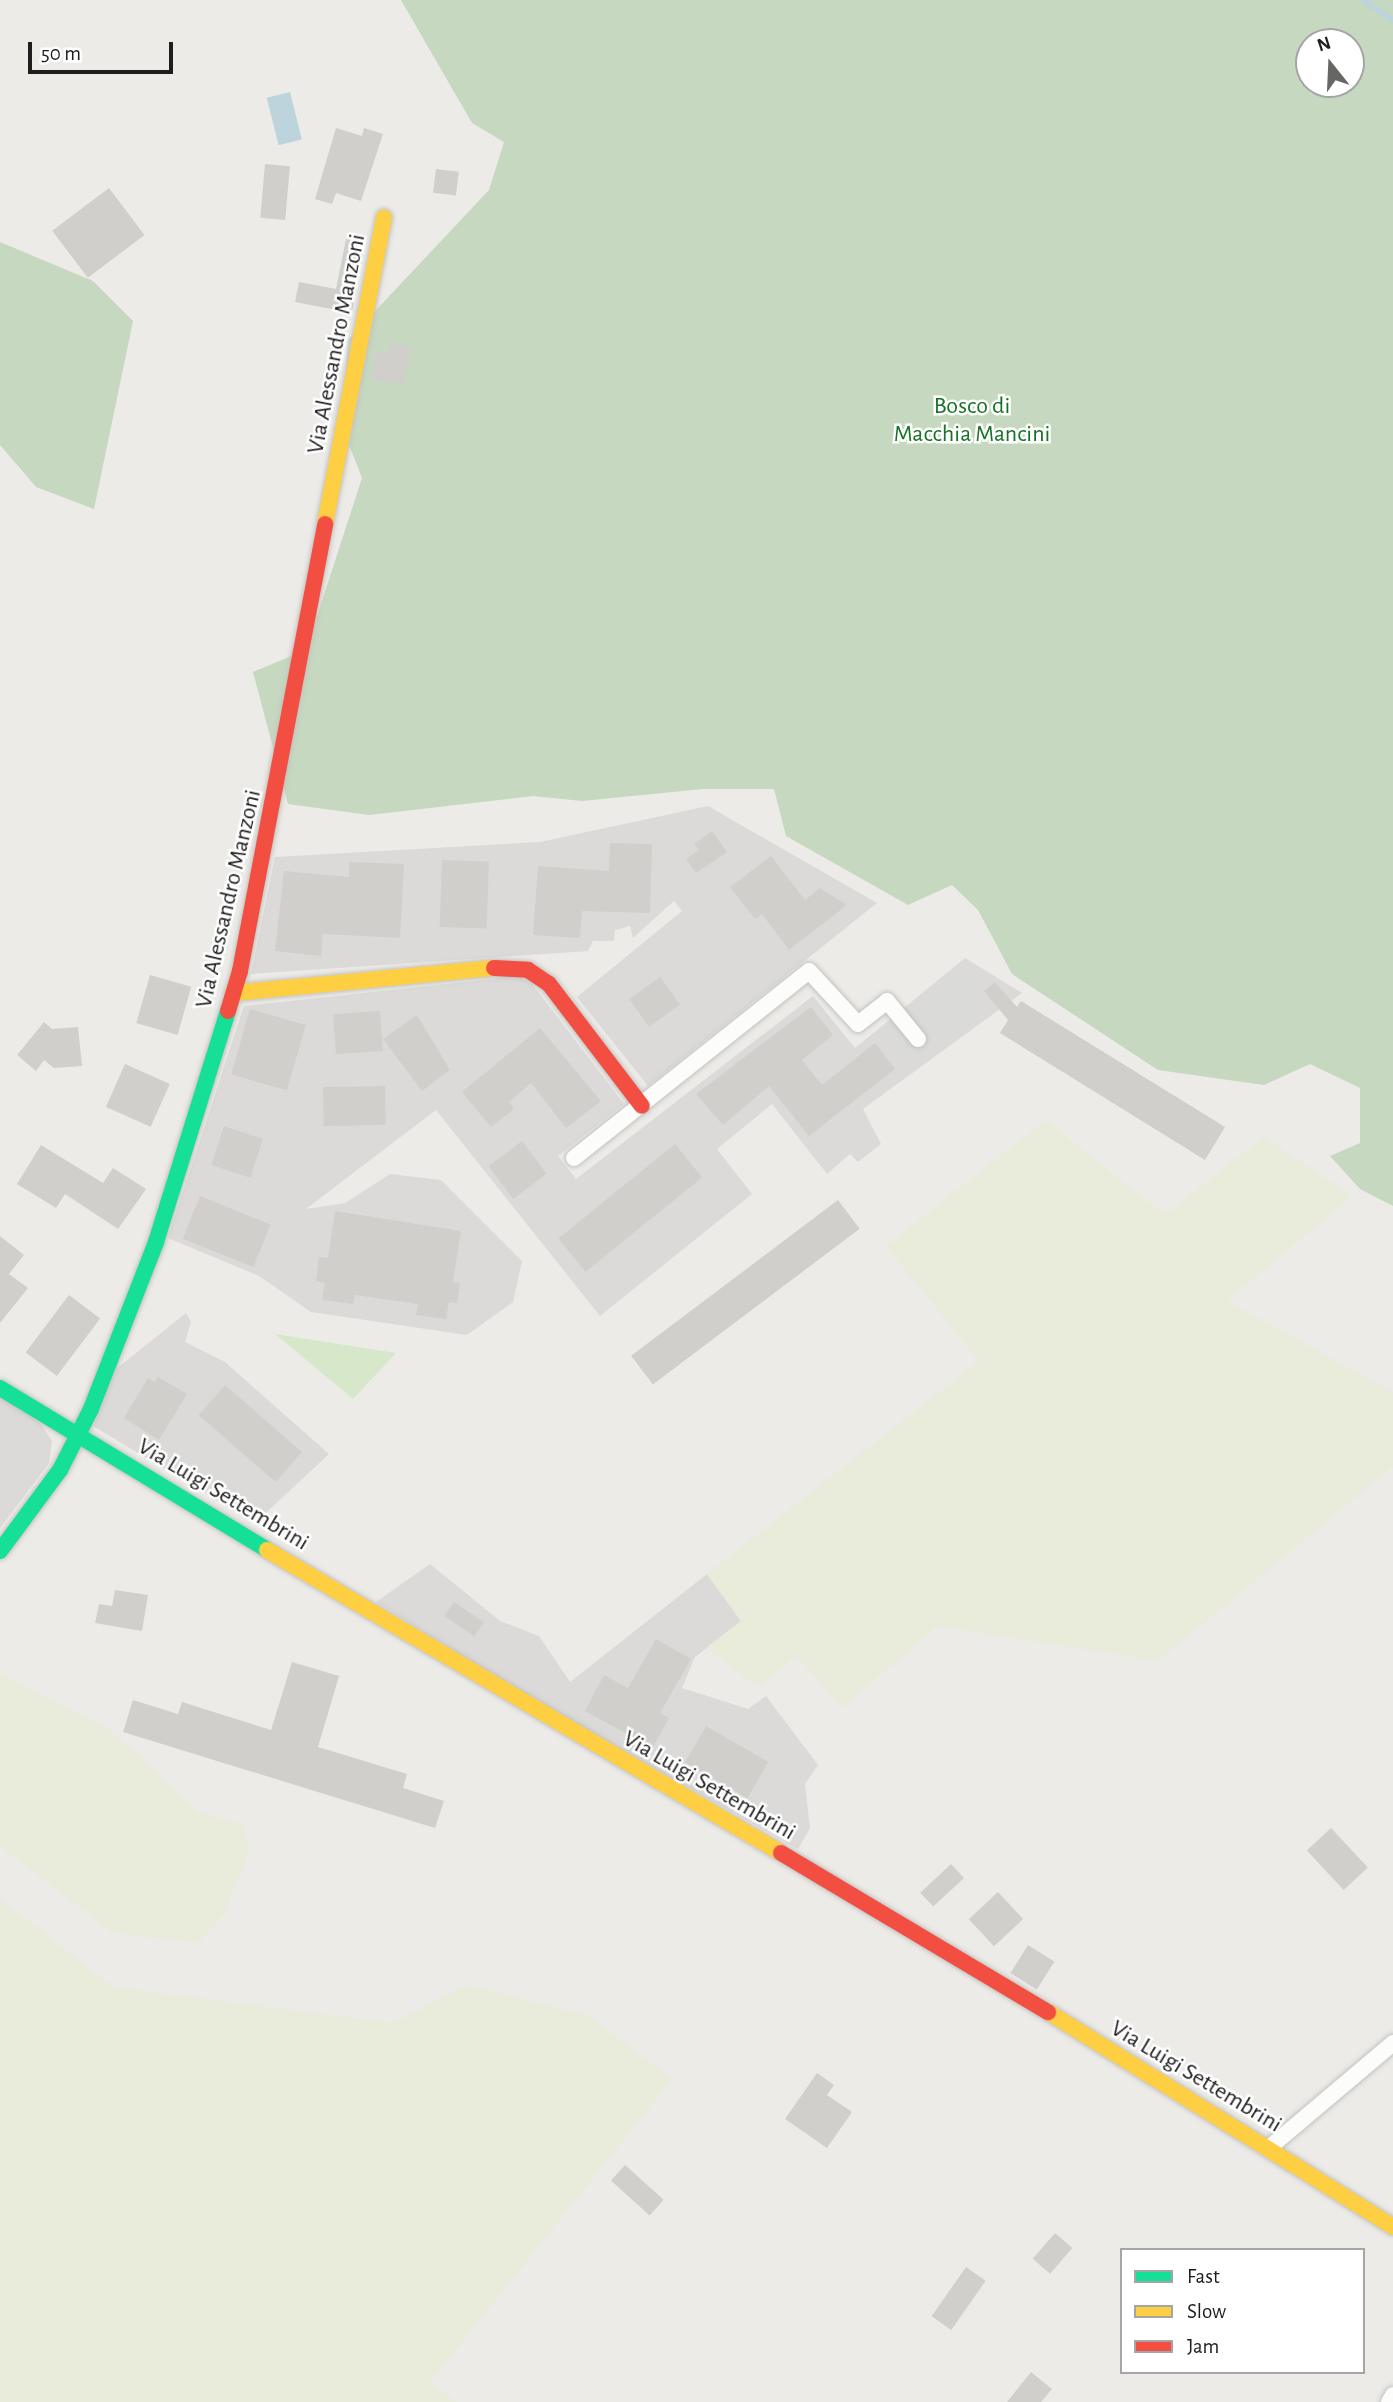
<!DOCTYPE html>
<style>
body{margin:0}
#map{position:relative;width:1393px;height:2402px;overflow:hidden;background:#ecebe7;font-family:"Alegreya Sans",sans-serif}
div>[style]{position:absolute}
.residential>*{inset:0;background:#dbdad8}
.religious>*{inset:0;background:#dadad8;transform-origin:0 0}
.farmland>*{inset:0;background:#e9ebdb}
.grass>*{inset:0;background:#d7e7c9}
.forest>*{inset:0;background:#c6d8bf}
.water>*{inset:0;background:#bdd4dc;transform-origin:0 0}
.stream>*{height:6px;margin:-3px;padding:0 3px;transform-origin:3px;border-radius:3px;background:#bdd4dc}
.building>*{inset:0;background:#d0cfcc;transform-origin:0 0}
.roads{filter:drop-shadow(0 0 2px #c3c3c1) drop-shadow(0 0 2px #c3c3c1)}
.street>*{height:16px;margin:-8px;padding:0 8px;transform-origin:8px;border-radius:8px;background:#fcfcfb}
.fast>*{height:16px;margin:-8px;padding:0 8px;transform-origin:8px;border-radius:8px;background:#16e098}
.slow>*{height:16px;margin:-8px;padding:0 8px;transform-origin:8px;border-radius:8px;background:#ffcf43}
.jam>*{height:16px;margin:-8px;padding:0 8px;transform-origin:8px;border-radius:8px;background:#f24e42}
span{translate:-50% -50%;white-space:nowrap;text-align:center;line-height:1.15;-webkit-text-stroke:5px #fff;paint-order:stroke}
.street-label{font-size:24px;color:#1e1e1e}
.park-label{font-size:24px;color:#167224}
.legend{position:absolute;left:1120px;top:2248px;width:245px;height:126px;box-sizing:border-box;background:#fff;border:2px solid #a5a5a5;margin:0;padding:9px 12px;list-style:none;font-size:21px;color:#1e1e1e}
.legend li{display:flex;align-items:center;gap:14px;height:35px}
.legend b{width:35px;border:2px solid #a5a5a5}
.north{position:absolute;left:1295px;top:28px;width:70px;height:70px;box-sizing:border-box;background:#fff;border:2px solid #a5a5a5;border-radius:50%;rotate:342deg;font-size:19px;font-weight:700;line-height:28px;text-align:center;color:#1e1e1e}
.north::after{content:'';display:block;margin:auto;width:24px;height:32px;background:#666664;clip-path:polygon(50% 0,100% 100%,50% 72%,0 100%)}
.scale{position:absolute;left:28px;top:42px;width:145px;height:32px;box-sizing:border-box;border:4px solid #1e1e1e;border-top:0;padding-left:9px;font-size:21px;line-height:24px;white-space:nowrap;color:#1e1e1e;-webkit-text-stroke:5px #fff;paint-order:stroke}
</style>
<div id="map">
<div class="residential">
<div style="clip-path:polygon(708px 806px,877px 903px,648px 1086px,577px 997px,682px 911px,674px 901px,633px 938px,630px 926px,615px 930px,614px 941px,593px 941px,588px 951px,251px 974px,275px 857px,540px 842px)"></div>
<div style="clip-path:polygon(965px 958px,1022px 993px,863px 1109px,881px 1144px,858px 1162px,850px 1154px,827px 1174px,772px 1104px,717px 1149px,752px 1194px,600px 1316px,436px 1110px,306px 1209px,345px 1203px,390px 1174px,441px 1180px,522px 1261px,513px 1302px,467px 1335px,311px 1312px,259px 1276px,168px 1238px,244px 1006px,518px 976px,532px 984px,624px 1104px,558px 1156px,576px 1179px,813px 996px,855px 1048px)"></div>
<div style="clip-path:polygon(186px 1313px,191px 1322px,185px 1342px,225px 1362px,329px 1454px,255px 1523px,93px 1426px,116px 1369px)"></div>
<div style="clip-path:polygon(0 1394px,41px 1424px,52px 1441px,49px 1463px,0 1528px)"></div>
<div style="clip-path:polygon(430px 1564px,500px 1621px,539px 1636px,570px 1682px,707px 1574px,741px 1621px,695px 1657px,682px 1688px,748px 1709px,766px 1696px,818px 1765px,805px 1784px,810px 1828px,798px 1849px,538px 1703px,376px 1602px)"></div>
</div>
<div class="religious">
<div style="left:959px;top:971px;width:43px;height:100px;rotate:51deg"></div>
</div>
<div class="farmland">
<div style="clip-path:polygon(1046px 1120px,1165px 1215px,1264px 1137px,1352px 1196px,1227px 1301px,1393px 1392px,1393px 1466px,1158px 1661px,937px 1626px,843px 1707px,796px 1656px,758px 1687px,706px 1648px,741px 1621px,707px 1574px,979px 1361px,886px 1246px)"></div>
<div style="clip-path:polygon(0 1674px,109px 1729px,198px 1812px,243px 1825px,250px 1849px,224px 1914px,198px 1943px,113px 1933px,0 1846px)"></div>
<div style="clip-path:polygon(0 1899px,113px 1987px,393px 2023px,468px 1985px,589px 2016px,672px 2079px,430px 2382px,457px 2402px,0 2402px)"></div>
</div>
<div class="grass">
<div style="clip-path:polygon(275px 1334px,396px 1353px,353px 1399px)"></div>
</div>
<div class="forest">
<div style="clip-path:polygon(evenodd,401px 0,1393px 0,1393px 1206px,1360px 1189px,1330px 1156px,1360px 1143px,1360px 1088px,1310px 1064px,1264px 1085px,1158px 1070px,1012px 974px,978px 910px,952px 885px,908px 905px,786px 836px,774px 789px,703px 789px,582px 801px,533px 796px,369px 815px,288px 804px,253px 672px,306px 650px,362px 478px,342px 427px,348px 340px,489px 190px,504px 142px,472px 123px,401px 0,1309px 42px,1351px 42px,1351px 84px,1309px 84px,1309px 42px)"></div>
<div style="clip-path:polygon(0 242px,93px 281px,133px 321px,94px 509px,36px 487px,0 445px)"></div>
</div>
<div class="water">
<div style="left:290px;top:92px;width:49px;height:24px;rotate:76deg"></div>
</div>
<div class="stream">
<div style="left:1363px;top:0;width:36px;rotate:34deg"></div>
</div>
<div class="building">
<div style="clip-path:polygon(336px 128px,362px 136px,364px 128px,383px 134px,361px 201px,336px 193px,332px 204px,315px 199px)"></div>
<div style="left:265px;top:164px;width:25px;height:54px;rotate:5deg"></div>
<div style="left:436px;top:169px;width:23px;height:24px;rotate:7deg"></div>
<div style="left:109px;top:188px;width:59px;height:71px;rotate:53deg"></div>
<div style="clip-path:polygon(346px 239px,365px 242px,352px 313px,295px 302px,299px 282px,336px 289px)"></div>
<div style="clip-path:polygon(390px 343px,411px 347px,404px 384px,371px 379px,376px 352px,388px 354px)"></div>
<div style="clip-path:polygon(712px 831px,727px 852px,696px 873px,686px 859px,699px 850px,694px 844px)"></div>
<div style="clip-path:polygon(610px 843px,652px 844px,650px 913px,582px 911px,580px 938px,533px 935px,538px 866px,609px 871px)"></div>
<div style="clip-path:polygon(771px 856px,805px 900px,820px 888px,847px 905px,789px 950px,762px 914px,755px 919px,730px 887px)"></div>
<div style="left:442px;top:860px;width:47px;height:67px;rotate:2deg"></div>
<div style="clip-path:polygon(349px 862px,404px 864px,400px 938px,323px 934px,321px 956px,275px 951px,284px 871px,349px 877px)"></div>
<div style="left:150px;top:975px;width:43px;height:50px;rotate:16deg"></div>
<div style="left:660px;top:977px;width:34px;height:38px;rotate:54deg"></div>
<div style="clip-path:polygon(995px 982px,1017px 1007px,1021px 1001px,1225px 1127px,1205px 1160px,1000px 1033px,1008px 1020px,984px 991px)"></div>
<div style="clip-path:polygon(811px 1007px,833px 1035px,802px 1060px,822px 1085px,875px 1043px,895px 1069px,809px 1136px,769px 1086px,723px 1125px,696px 1094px)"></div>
<div style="left:250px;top:1009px;width:58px;height:68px;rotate:16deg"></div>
<div style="left:380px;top:1011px;width:40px;height:47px;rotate:86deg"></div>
<div style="clip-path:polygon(417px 1015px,450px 1070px,422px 1091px,383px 1039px)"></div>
<div style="clip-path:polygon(44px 1022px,52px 1029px,78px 1027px,82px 1066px,54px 1068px,44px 1060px,36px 1071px,17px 1055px)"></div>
<div style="clip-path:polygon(540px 1028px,601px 1101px,566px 1128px,531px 1083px,509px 1102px,514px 1109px,491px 1127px,462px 1092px)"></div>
<div style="left:125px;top:1064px;width:49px;height:47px;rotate:24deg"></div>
<div style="left:385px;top:1086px;width:39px;height:62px;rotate:89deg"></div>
<div style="left:224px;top:1126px;width:41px;height:41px;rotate:18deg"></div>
<div style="left:522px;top:1141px;width:41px;height:42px;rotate:53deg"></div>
<div style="left:675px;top:1144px;width:43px;height:150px;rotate:51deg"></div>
<div style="clip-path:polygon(41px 1145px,103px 1183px,113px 1168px,146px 1189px,118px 1229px,65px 1194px,56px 1208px,17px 1184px)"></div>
<div style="left:200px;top:1196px;width:76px;height:46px;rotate:22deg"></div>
<div style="left:838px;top:1200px;width:36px;height:259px;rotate:53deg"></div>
<div style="clip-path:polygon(335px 1211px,461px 1231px,453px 1282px,460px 1283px,457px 1303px,449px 1302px,446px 1319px,416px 1315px,418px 1304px,355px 1295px,353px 1304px,322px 1300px,325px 1283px,316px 1281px,319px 1257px,328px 1258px)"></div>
<div style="clip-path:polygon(0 1236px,24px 1255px,9px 1274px,28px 1288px,0 1323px)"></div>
<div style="left:69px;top:1295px;width:39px;height:72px;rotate:37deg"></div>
<div style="clip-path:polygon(158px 1377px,187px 1394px,159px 1440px,124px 1418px,148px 1378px,155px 1382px)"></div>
<div style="left:225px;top:1385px;width:102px;height:40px;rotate:41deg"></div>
<div style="clip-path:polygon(115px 1590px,148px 1595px,142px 1631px,95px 1623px,99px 1604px,112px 1606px)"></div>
<div style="left:454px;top:1602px;width:36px;height:17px;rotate:34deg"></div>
<div style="clip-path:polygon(656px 1639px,691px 1659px,660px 1713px,669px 1718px,648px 1756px,624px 1743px,629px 1735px,585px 1711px,604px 1675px,628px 1688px)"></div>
<div style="clip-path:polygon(292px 1662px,339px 1676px,318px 1747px,407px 1774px,403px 1788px,444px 1801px,435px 1828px,123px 1732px,133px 1700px,178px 1714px,182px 1702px,271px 1730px)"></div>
<div style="left:706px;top:1726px;width:72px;height:42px;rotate:30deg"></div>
<div style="left:1331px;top:1828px;width:54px;height:33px;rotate:47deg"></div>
<div style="left:951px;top:1864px;width:19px;height:42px;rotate:47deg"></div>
<div style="left:998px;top:1892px;width:37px;height:40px;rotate:47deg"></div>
<div style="left:1028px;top:1945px;width:31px;height:33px;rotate:32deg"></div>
<div style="clip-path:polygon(817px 2073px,834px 2085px,827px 2095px,852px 2112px,827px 2148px,785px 2119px)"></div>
<div style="left:625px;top:2165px;width:52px;height:21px;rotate:42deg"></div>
<div style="left:1055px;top:2233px;width:23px;height:34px;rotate:41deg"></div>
<div style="left:966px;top:2267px;width:24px;height:60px;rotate:35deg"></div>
<div style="clip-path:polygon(1031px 2372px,1052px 2389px,1041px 2402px,1007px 2402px)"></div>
</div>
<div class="roads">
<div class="street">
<div style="left:574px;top:1158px;width:300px;rotate:-38.5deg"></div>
<div style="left:809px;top:971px;width:72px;rotate:47.2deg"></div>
<div style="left:858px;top:1024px;width:37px;rotate:-38deg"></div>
<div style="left:887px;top:1001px;width:49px;rotate:50.8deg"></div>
<div style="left:1270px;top:2147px;width:161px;rotate:-40.2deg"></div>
<div style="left:1389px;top:2402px;width:8px;rotate:-60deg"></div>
</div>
<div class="fast">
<div style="left:0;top:1388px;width:312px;rotate:31.2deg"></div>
<div style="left:0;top:1551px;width:101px;rotate:-53.5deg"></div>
<div style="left:60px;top:1470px;width:68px;rotate:-63.1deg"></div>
<div style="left:91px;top:1409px;width:179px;rotate:-68.7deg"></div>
<div style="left:156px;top:1242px;width:242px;rotate:-72.7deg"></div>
</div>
<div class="slow">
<div style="left:325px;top:524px;width:312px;rotate:-79.1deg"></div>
<div style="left:233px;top:993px;width:262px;rotate:-5.5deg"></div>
<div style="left:267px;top:1550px;width:597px;rotate:30.52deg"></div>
<div style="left:1048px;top:2012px;width:407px;rotate:31.9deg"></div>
</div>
<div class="jam">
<div style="left:494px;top:968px;width:34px;rotate:3deg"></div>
<div style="left:528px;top:970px;width:25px;rotate:34deg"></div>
<div style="left:549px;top:984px;width:153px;rotate:52.7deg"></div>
<div style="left:228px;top:1011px;width:42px;rotate:-73.3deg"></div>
<div style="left:240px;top:971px;width:455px;rotate:-79.2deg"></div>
<div style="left:781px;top:1853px;width:311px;rotate:30.8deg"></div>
</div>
</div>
<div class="street-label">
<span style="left:337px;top:344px;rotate:-79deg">Via Alessandro Manzoni</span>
<span style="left:229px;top:899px;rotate:-77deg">Via Alessandro Manzoni</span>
<span style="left:223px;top:1495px;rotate:31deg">Via Luigi Settembrini</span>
<span style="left:709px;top:1786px;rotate:30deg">Via Luigi Settembrini</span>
<span style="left:1196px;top:2077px;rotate:31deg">Via Luigi Settembrini</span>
</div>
<div class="park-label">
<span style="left:972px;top:421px">Bosco di<br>Macchia Mancini</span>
</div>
<ul class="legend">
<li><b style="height:9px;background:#16e098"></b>Fast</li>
<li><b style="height:9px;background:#ffcf43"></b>Slow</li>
<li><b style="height:9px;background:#f24e42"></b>Jam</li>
</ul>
<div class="north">N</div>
<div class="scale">50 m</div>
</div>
